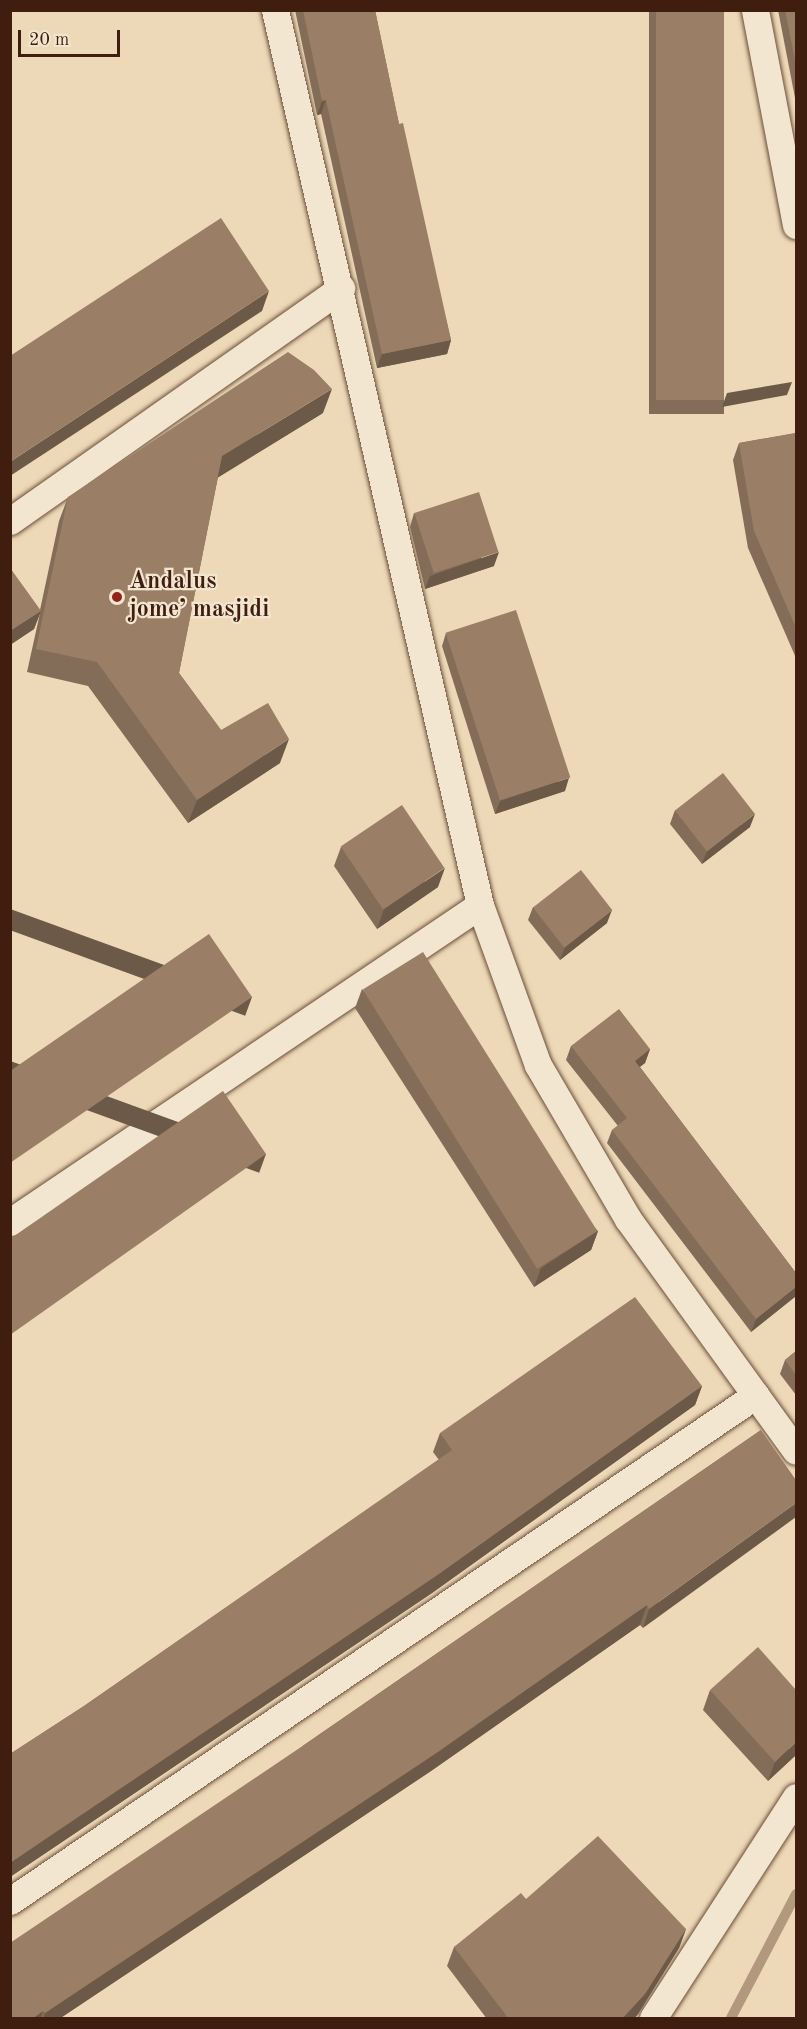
<!DOCTYPE html>
<meta charset="utf-8">
<style>
body{margin:0}
#map{position:relative;width:807px;height:2029px;overflow:hidden;background:#edd9b7;font-family:"Old Standard TT",serif}
div>[style]{position:absolute}
.stream>*{height:10px;margin:-5px;padding:0 5px;transform-origin:5px;border-radius:5px;background:#b2997e}
.roads{filter:drop-shadow(0 0 2px #6b4d39) drop-shadow(0 0 2px #6b4d39)}
.street>*{height:27px;margin:-13.5px;padding:0 13.5px;transform-origin:13.5px;border-radius:13.5px;background:#f3e6d0}
.wall>*{inset:0;background:#846d58;transform-origin:0 0}
.shaded-wall>*{inset:0;background:#6c5947;transform-origin:0 0}
.building>*{inset:0;background:#9a7f66;transform-origin:0 0}
.dots>*{width:16px;height:16px;translate:-50% -50%;box-sizing:border-box;border:3px solid #f3e6d0;border-radius:50%}
span{translate:-50% -50%;white-space:nowrap;text-align:center;line-height:1.15;-webkit-text-stroke:4.5px #f3e6d0;paint-order:stroke}
.poi-label{font-size:24px;color:#401e0f;font-weight:700}
.left{translate:0 -50%;text-align:left}
.frame{position:absolute;inset:0;border:12px solid #401e0f;pointer-events:none}
.scale{position:absolute;left:18px;top:30px;width:102px;height:27px;box-sizing:border-box;border:3px solid #401e0f;border-top:0;padding-left:8px;font-size:18px;line-height:21px;white-space:nowrap;color:#401e0f;-webkit-text-stroke:4px #f3e6d0;paint-order:stroke}
</style>
<div id="map">
<div class="stream">
<div style="left:731px;top:2018px;width:140px;rotate:-62.3deg"></div>
</div>
<div class="roads">
<div class="street">
<div style="left:275px;top:10px;width:918px;rotate:77.1deg"></div>
<div style="left:480px;top:905px;width:170px;rotate:70.1deg"></div>
<div style="left:538px;top:1065px;width:178px;rotate:59.7deg"></div>
<div style="left:628px;top:1219px;width:286px;rotate:54.1deg"></div>
<div style="left:755px;top:10px;width:219px;rotate:79.2deg"></div>
<div style="left:10px;top:521px;width:405px;rotate:-35.1deg"></div>
<div style="left:10px;top:1222px;width:567px;rotate:-34deg"></div>
<div style="left:10px;top:1901px;width:901px;rotate:-34.15deg"></div>
<div style="left:653px;top:2018px;width:263px;rotate:-57.1deg"></div>
</div>
</div>
<div class="wall">
<div style="clip-path:polygon(295px 10px,375px 10px,399px 124px,451px 340px,447px 354px,377px 368px,321px 114px,317px 115px)"></div>
<div style="left:649px;top:10px;width:75px;height:404px"></div>
<div style="clip-path:polygon(778px 10px,796px 10px,796px 103px)"></div>
<div style="clip-path:polygon(323px 413px,218px 477px,179px 673px,221px 730px,280px 763px,188px 823px,88px 686px,27px 672px,40px 613px,34px 629px,10px 645px,10px 568px,40px 610px,59px 521px,68px 497px)"></div>
<div style="clip-path:polygon(796px 433px,796px 658px,748px 548px,733px 460px,739px 443px)"></div>
<div style="clip-path:polygon(414px 513px,494px 566px,425px 589px,410px 527px)"></div>
<div style="clip-path:polygon(446px 633px,565px 791px,495px 814px,442px 646px)"></div>
<div style="clip-path:polygon(675px 810px,750px 827px,702px 864px,670px 824px)"></div>
<div style="clip-path:polygon(341px 847px,438px 887px,377px 929px,334px 866px)"></div>
<div style="clip-path:polygon(533px 907px,607px 923px,560px 960px,528px 920px)"></div>
<div style="clip-path:polygon(362px 989px,598px 1231px,591px 1250px,534px 1287px,355px 1008px)"></div>
<div style="clip-path:polygon(571px 1046px,650px 1049px,645px 1063px,640px 1067px,796px 1273px,796px 1296px,751px 1332px,607px 1143px,612px 1130px,618px 1126px,566px 1060px)"></div>
<div style="clip-path:polygon(796px 1351px,796px 1395px,780px 1374px,785px 1360px)"></div>
<div style="clip-path:polygon(702px 1386px,695px 1405px,432px 1593px,10px 1877px,10px 1754px,84px 1706px,439px 1460px,433px 1452px,440px 1433px)"></div>
<div style="clip-path:polygon(761px 1430px,643px 1628px,640px 1625px,431px 1771px,59px 2019px,10px 2019px,304px 1745px)"></div>
<div style="clip-path:polygon(710px 1690px,796px 1755px,768px 1781px,703px 1710px)"></div>
<div style="clip-path:polygon(526px 1899px,686px 1929px,679px 1948px,638px 2014px,634px 2019px,487px 2019px,447px 1966px,454px 1947px)"></div>
</div>
<div class="shaded-wall">
<div style="clip-path:polygon(326px 100px,321px 114px,317px 115px,322px 101px)"></div>
<div style="clip-path:polygon(269px 291px,262px 311px,10px 476px,10px 462px)"></div>
<div style="clip-path:polygon(451px 340px,447px 354px,377px 368px,382px 354px)"></div>
<div style="clip-path:polygon(792px 382px,787px 395px,722px 407px,727px 393px)"></div>
<div style="clip-path:polygon(332px 389px,323px 413px,214px 480px,222px 456px)"></div>
<div style="clip-path:polygon(499px 552px,494px 566px,425px 589px,430px 576px)"></div>
<div style="clip-path:polygon(41px 611px,34px 629px,10px 645px,10px 631px)"></div>
<div style="clip-path:polygon(289px 739px,280px 763px,188px 823px,197px 800px)"></div>
<div style="clip-path:polygon(569px 778px,565px 791px,495px 814px,500px 801px)"></div>
<div style="clip-path:polygon(755px 814px,750px 827px,702px 864px,707px 851px)"></div>
<div style="clip-path:polygon(445px 868px,438px 887px,377px 929px,384px 909px)"></div>
<div style="clip-path:polygon(612px 910px,607px 923px,560px 960px,565px 947px)"></div>
<div style="left:252px;top:997px;width:20px;height:293px;rotate:110deg"></div>
<div style="clip-path:polygon(650px 1049px,645px 1063px,630px 1074px,635px 1061px)"></div>
<div style="left:266px;top:1154px;width:20px;height:314px;rotate:110deg"></div>
<div style="clip-path:polygon(598px 1231px,591px 1250px,534px 1287px,541px 1268px)"></div>
<div style="clip-path:polygon(796px 1287px,796px 1296px,751px 1332px,756px 1319px)"></div>
<div style="clip-path:polygon(702px 1386px,695px 1405px,432px 1593px,10px 1877px,10px 1863px)"></div>
<div style="clip-path:polygon(796px 1503px,796px 1517px,643px 1628px,649px 1609px)"></div>
<div style="clip-path:polygon(647px 1605px,640px 1625px,431px 1771px,59px 2019px,43px 2019px,45px 2013px)"></div>
<div style="clip-path:polygon(796px 1742px,796px 1755px,768px 1781px,775px 1762px)"></div>
<div style="clip-path:polygon(686px 1929px,679px 1948px,638px 2014px,634px 2019px,622px 2019px)"></div>
<div style="clip-path:polygon(43px 2011px,40px 2019px,32px 2019px)"></div>
</div>
<div class="building">
<div style="clip-path:polygon(303px 10px,375px 10px,399px 124px,403px 123px,451px 340px,382px 354px,326px 100px,322px 101px)"></div>
<div style="left:656px;top:10px;width:68px;height:390px"></div>
<div style="clip-path:polygon(785px 10px,796px 10px,796px 65px)"></div>
<div style="clip-path:polygon(221px 218px,269px 291px,10px 462px,10px 356px)"></div>
<div style="clip-path:polygon(288px 352px,314px 370px,332px 389px,222px 456px,179px 673px,221px 730px,268px 703px,289px 739px,197px 800px,97px 662px,36px 649px,68px 497px)"></div>
<div style="clip-path:polygon(796px 433px,796px 628px,754px 531px,739px 443px)"></div>
<div style="left:479px;top:492px;width:63px;height:68px;rotate:72deg"></div>
<div style="clip-path:polygon(10px 568px,41px 611px,10px 631px)"></div>
<div style="left:516px;top:610px;width:176px;height:74px;rotate:72deg"></div>
<div style="left:723px;top:773px;width:52px;height:61px;rotate:52deg"></div>
<div style="left:402px;top:805px;width:76px;height:74px;rotate:56deg"></div>
<div style="left:581px;top:870px;width:51px;height:61px;rotate:52deg"></div>
<div style="clip-path:polygon(209px 934px,252px 997px,10px 1163px,10px 1071px)"></div>
<div style="left:423px;top:952px;width:329px;height:71px;rotate:58deg"></div>
<div style="clip-path:polygon(619px 1009px,650px 1049px,635px 1061px,796px 1273px,796px 1287px,756px 1319px,612px 1130px,627px 1118px,571px 1046px)"></div>
<div style="clip-path:polygon(223px 1091px,266px 1154px,10px 1335px,10px 1239px)"></div>
<div style="clip-path:polygon(635px 1297px,702px 1386px,439px 1574px,10px 1863px,10px 1754px,84px 1706px,452px 1450px,440px 1433px)"></div>
<div style="clip-path:polygon(796px 1351px,796px 1375px,785px 1360px)"></div>
<div style="clip-path:polygon(761px 1430px,796px 1480px,796px 1503px,649px 1609px,647px 1605px,438px 1752px,45px 2013px,43px 2011px,32px 2019px,10px 2019px,10px 1943px,304px 1745px)"></div>
<div style="clip-path:polygon(758px 1647px,796px 1690px,796px 1742px,775px 1762px,710px 1690px)"></div>
<div style="clip-path:polygon(598px 1836px,686px 1929px,645px 1994px,622px 2019px,509px 2019px,454px 1947px,521px 1893px,526px 1899px)"></div>
</div>
<div class="dots">
<div style="left:117px;top:597px;background:#8f2418"></div>
</div>
<div class="poi-label">
<span class="left" style="left:129px;top:597px">Andalus<br>jome’ masjidi</span>
</div>
<div class="frame"></div>
<div class="scale">20 m</div>
</div>
